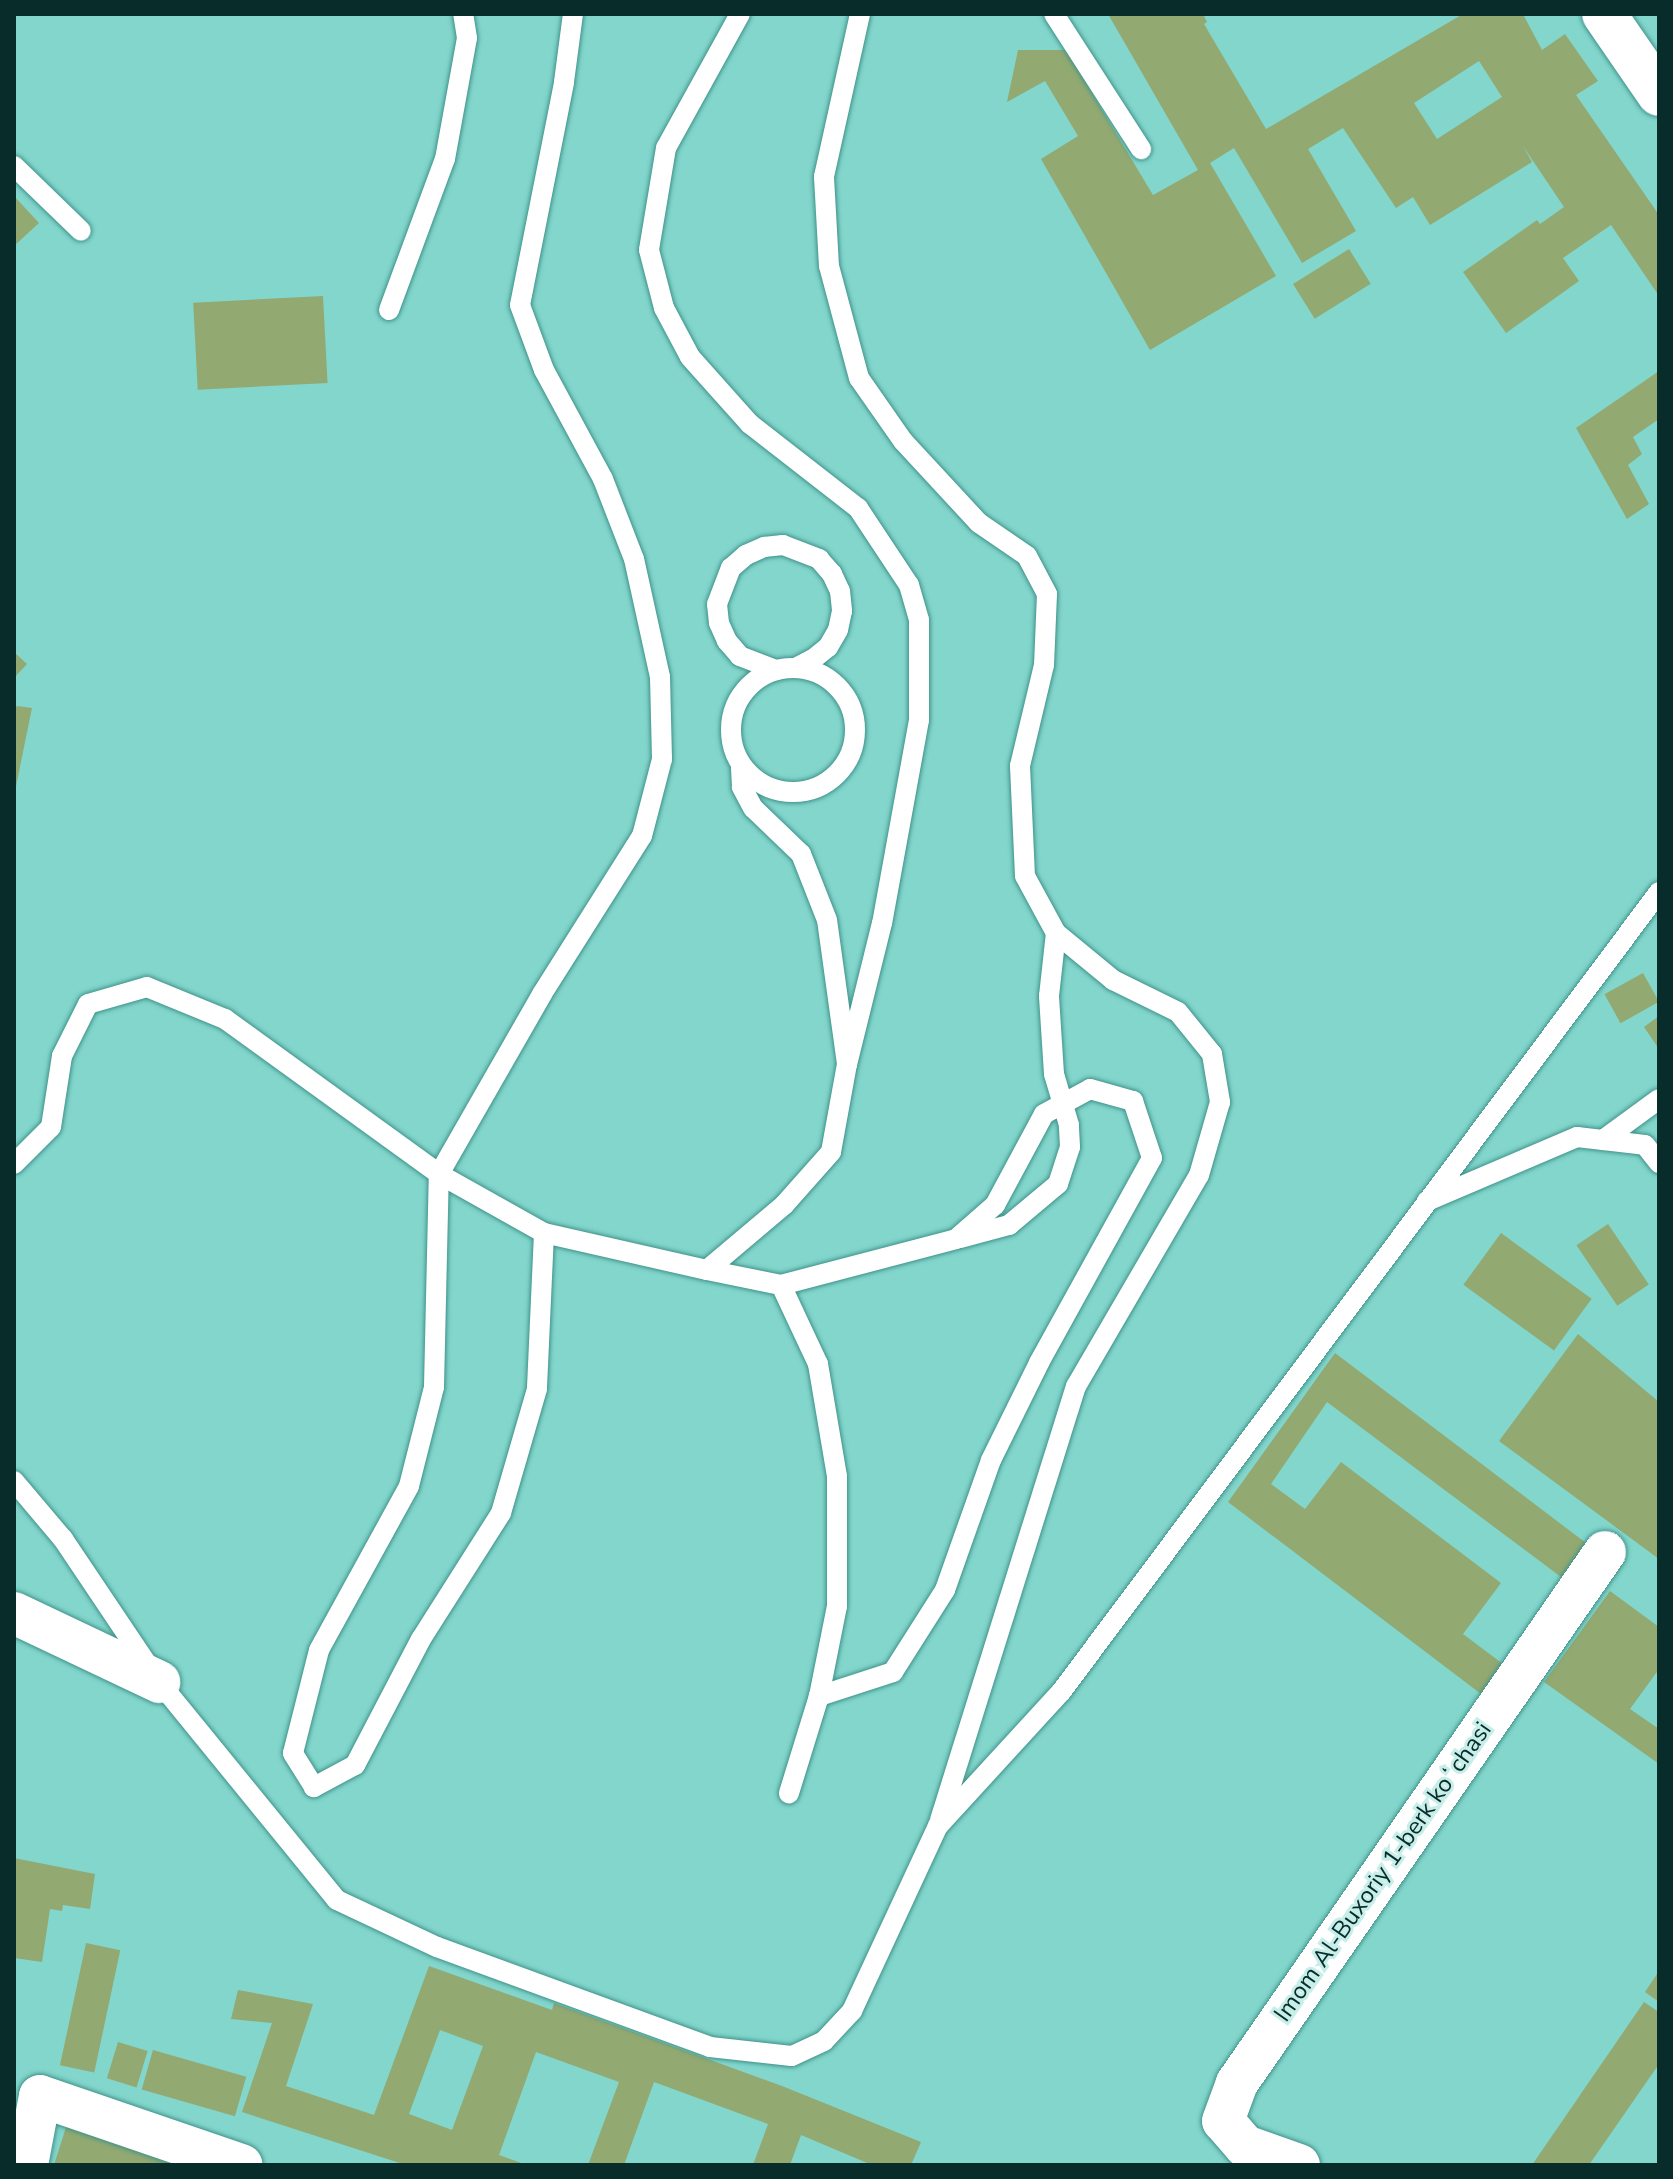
<!DOCTYPE html>
<meta charset="utf-8">
<style>
body{margin:0}
#map{position:relative;width:1673px;height:2179px;overflow:hidden;background:#83d6cc;font-family:"Nunito Sans",sans-serif}
div>[style]{position:absolute}
.building>*{inset:0;background:#92a971;transform-origin:0 0}
.roads{filter:drop-shadow(0 0 2px #3f938a) drop-shadow(0 0 2px #3f938a)}
.lane>*{height:20px;margin:-10px;padding:0 10px;transform-origin:10px;border-radius:10px;background:#fff}
.lane>.ring{margin:-10px;padding:0;box-sizing:content-box;background:none;border:20px solid #fff;border-radius:50%}
.street>*{height:42px;margin:-21px;padding:0 21px;transform-origin:21px;border-radius:21px;background:#fff}
.secondary>*{height:44px;margin:-22px;padding:0 22px;transform-origin:22px;border-radius:22px;background:#fff}
span{translate:-50% -50%;white-space:nowrap;text-align:center;line-height:1.15;-webkit-text-stroke:6px #c7eee9;paint-order:stroke}
.street-label{font-size:24px;color:#072c29}
.frame{position:absolute;inset:0;border:16px solid #072c29;pointer-events:none}
</style>
<div id="map">
<div class="building">
<div style="clip-path:polygon(evenodd,1108px 14px,1203px 14px,1207px 22px,1204px 24px,1266px 129px,1463px 14px,1523px 14px,1542px 50px,1565px 34px,1598px 81px,1576px 95px,1659px 215px,1659px 296px,1611px 225px,1563px 258px,1579px 281px,1506px 333px,1463px 272px,1537px 220px,1540px 224px,1564px 207px,1523px 146px,1532px 162px,1430px 225px,1413px 197px,1396px 208px,1343px 128px,1308px 149px,1356px 231px,1302px 263px,1234px 148px,1210px 163px,1276px 276px,1150px 350px,1041px 159px,1078px 136px,1045px 81px,1007px 102px,1018px 50px,1066px 50px,1153px 195px,1198px 170px,1108px 14px,1479px 61px,1502px 97px,1437px 139px,1414px 103px,1479px 61px)"></div>
<div style="clip-path:polygon(14px 196px,39px 223px,14px 246px)"></div>
<div style="left:1349px;top:249px;width:41px;height:66px;rotate:58deg"></div>
<div style="left:323px;top:296px;width:87px;height:130px;rotate:87deg"></div>
<div style="clip-path:polygon(1659px 371px,1659px 419px,1633px 437px,1642px 454px,1628px 465px,1649px 504px,1627px 519px,1576px 428px)"></div>
<div style="clip-path:polygon(14px 652px,27px 664px,14px 678px)"></div>
<div style="clip-path:polygon(17px 706px,32px 708px,15px 791px,14px 709px)"></div>
<div style="left:1643px;top:973px;width:33px;height:44px;rotate:61deg"></div>
<div style="clip-path:polygon(1659px 1016px,1659px 1049px,1644px 1027px)"></div>
<div style="left:1608px;top:1224px;width:73px;height:38px;rotate:56deg"></div>
<div style="left:1501px;top:1233px;width:112px;height:64px;rotate:36deg"></div>
<div style="clip-path:polygon(1578px 1334px,1659px 1402px,1659px 1559px,1499px 1441px)"></div>
<div style="clip-path:polygon(1335px 1353px,1590px 1546px,1565px 1580px,1327px 1402px,1271px 1484px,1305px 1509px,1341px 1462px,1501px 1583px,1463px 1634px,1507px 1667px,1485px 1697px,1228px 1502px)"></div>
<div style="clip-path:polygon(1610px 1591px,1659px 1627px,1659px 1669px,1630px 1709px,1659px 1729px,1659px 1764px,1544px 1682px)"></div>
<div style="clip-path:polygon(14px 1858px,95px 1874px,90px 1909px,63px 1905px,62px 1911px,50px 1909px,42px 1962px,14px 1958px)"></div>
<div style="left:86px;top:1943px;width:35px;height:125px;rotate:12deg"></div>
<div style="clip-path:polygon(evenodd,429px 1966px,552px 2010px,554px 2003px,782px 2086px,921px 2142px,911px 2165px,872px 2165px,801px 2135px,790px 2165px,753px 2165px,768px 2124px,654px 2082px,624px 2165px,588px 2165px,619px 2082px,536px 2052px,499px 2155px,527px 2165px,406px 2165px,242px 2112px,272px 2023px,231px 2019px,238px 1990px,313px 2004px,286px 2086px,374px 2115px,429px 1966px,440px 2030px,483px 2046px,452px 2130px,409px 2114px,440px 2030px)"></div>
<div style="clip-path:polygon(1659px 1971px,1659px 2002px,1645px 1992px)"></div>
<div style="clip-path:polygon(1644px 2002px,1659px 2012px,1659px 2064px,1589px 2165px,1532px 2165px)"></div>
<div style="left:118px;top:2042px;width:31px;height:38px;rotate:17deg"></div>
<div style="left:153px;top:2050px;width:97px;height:41px;rotate:16deg"></div>
<div style="clip-path:polygon(67px 2124px,193px 2165px,54px 2165px)"></div>
</div>
<div class="roads">
<div class="lane">
<div style="left:740px;top:14px;width:153px;rotate:118.9deg"></div>
<div style="left:666px;top:148px;width:103px;rotate:99.5deg"></div>
<div style="left:649px;top:250px;width:60px;rotate:75.5deg"></div>
<div style="left:664px;top:308px;width:55px;rotate:62deg"></div>
<div style="left:690px;top:357px;width:90px;rotate:48.2deg"></div>
<div style="left:750px;top:424px;width:137px;rotate:37.9deg"></div>
<div style="left:858px;top:508px;width:92px;rotate:56.5deg"></div>
<div style="left:909px;top:585px;width:36px;rotate:74deg"></div>
<div style="left:919px;top:620px;width:100px;rotate:90deg"></div>
<div style="left:919px;top:720px;width:206px;rotate:100.3deg"></div>
<div style="left:882px;top:923px;width:145px;rotate:103.9deg"></div>
<div style="left:860px;top:14px;width:167px;rotate:102.5deg"></div>
<div style="left:824px;top:177px;width:89px;rotate:86.8deg"></div>
<div style="left:829px;top:266px;width:116px;rotate:75deg"></div>
<div style="left:859px;top:378px;width:77px;rotate:55.1deg"></div>
<div style="left:903px;top:441px;width:112px;rotate:47.2deg"></div>
<div style="left:979px;top:523px;width:58px;rotate:34.5deg"></div>
<div style="left:1027px;top:556px;width:43px;rotate:62.2deg"></div>
<div style="left:1047px;top:594px;width:71px;rotate:92.4deg"></div>
<div style="left:1044px;top:665px;width:104px;rotate:103.4deg"></div>
<div style="left:1020px;top:766px;width:110px;rotate:87.4deg"></div>
<div style="left:1025px;top:876px;width:65px;rotate:61.5deg"></div>
<div style="left:1056px;top:933px;width:74px;rotate:39.5deg"></div>
<div style="left:1113px;top:980px;width:72px;rotate:26.2deg"></div>
<div style="left:1178px;top:1012px;width:54px;rotate:51deg"></div>
<div style="left:1212px;top:1054px;width:49px;rotate:80.5deg"></div>
<div style="left:1220px;top:1102px;width:76px;rotate:106deg"></div>
<div style="left:1199px;top:1175px;width:244px;rotate:120.2deg"></div>
<div style="left:1076px;top:1386px;width:455px;rotate:107.4deg"></div>
<div style="left:1054px;top:14px;width:161px;rotate:57.2deg"></div>
<div style="left:14px;top:166px;width:93px;rotate:44.1deg"></div>
<div style="left:389px;top:310px;width:161px;rotate:-69.7deg"></div>
<div style="left:445px;top:159px;width:123px;rotate:-79.7deg"></div>
<div style="left:467px;top:38px;width:24px;rotate:-99deg"></div>
<div class="ring" style="left:731px;top:668px;width:104px;height:104px"></div>
<div style="left:776px;top:670px;width:39px;rotate:-159deg"></div>
<div style="left:740px;top:656px;width:20px;rotate:-131deg"></div>
<div style="left:727px;top:641px;width:20px;rotate:-114deg"></div>
<div style="left:719px;top:623px;width:19px;rotate:-96deg"></div>
<div style="left:717px;top:604px;width:39px;rotate:-69deg"></div>
<div style="left:731px;top:568px;width:20px;rotate:-41deg"></div>
<div style="left:746px;top:555px;width:20px;rotate:-24deg"></div>
<div style="left:764px;top:547px;width:19px;rotate:-6deg"></div>
<div style="left:783px;top:545px;width:39px;rotate:21deg"></div>
<div style="left:819px;top:559px;width:20px;rotate:49deg"></div>
<div style="left:832px;top:574px;width:19px;rotate:65deg"></div>
<div style="left:840px;top:591px;width:20px;rotate:84deg"></div>
<div style="left:842px;top:611px;width:19px;rotate:102deg"></div>
<div style="left:838px;top:630px;width:20px;rotate:120deg"></div>
<div style="left:828px;top:647px;width:19px;rotate:141deg"></div>
<div style="left:813px;top:659px;width:20px;rotate:153deg"></div>
<div style="left:1603px;top:1140px;width:69px;rotate:-36.2deg"></div>
<div style="left:14px;top:1164px;width:52px;rotate:-45deg"></div>
<div style="left:51px;top:1127px;width:72px;rotate:-81.2deg"></div>
<div style="left:62px;top:1056px;width:58px;rotate:-63.4deg"></div>
<div style="left:88px;top:1004px;width:61px;rotate:-16.1deg"></div>
<div style="left:147px;top:987px;width:84px;rotate:22.3deg"></div>
<div style="left:225px;top:1019px;width:264px;rotate:35.9deg"></div>
<div style="left:439px;top:1174px;width:120px;rotate:29.3deg"></div>
<div style="left:544px;top:1233px;width:156px;rotate:92.6deg"></div>
<div style="left:537px;top:1389px;width:129px;rotate:106.2deg"></div>
<div style="left:501px;top:1513px;width:149px;rotate:122.4deg"></div>
<div style="left:421px;top:1639px;width:142px;rotate:117.6deg"></div>
<div style="left:355px;top:1765px;width:47px;rotate:151.8deg"></div>
<div style="left:314px;top:1787px;width:40px;rotate:-122deg"></div>
<div style="left:293px;top:1753px;width:106px;rotate:-75.8deg"></div>
<div style="left:319px;top:1650px;width:187px;rotate:-61.2deg"></div>
<div style="left:409px;top:1486px;width:102px;rotate:-75.8deg"></div>
<div style="left:434px;top:1387px;width:213px;rotate:-88.7deg"></div>
<div style="left:439px;top:1174px;width:207px;rotate:-60.2deg"></div>
<div style="left:542px;top:994px;width:187px;rotate:-57.7deg"></div>
<div style="left:642px;top:836px;width:80px;rotate:-75.4deg"></div>
<div style="left:662px;top:759px;width:82px;rotate:-91.4deg"></div>
<div style="left:660px;top:677px;width:121px;rotate:-102.4deg"></div>
<div style="left:634px;top:559px;width:86px;rotate:-111.2deg"></div>
<div style="left:603px;top:479px;width:124px;rotate:-118.4deg"></div>
<div style="left:544px;top:370px;width:69px;rotate:-110.3deg"></div>
<div style="left:520px;top:305px;width:227px;rotate:-78.8deg"></div>
<div style="left:564px;top:82px;width:69px;rotate:-82.5deg"></div>
<div style="left:1427px;top:1201px;width:163px;rotate:-23.1deg"></div>
<div style="left:1577px;top:1137px;width:68px;rotate:6.7deg"></div>
<div style="left:1645px;top:1145px;width:23px;rotate:52deg"></div>
<div style="left:544px;top:1233px;width:167px;rotate:12.8deg"></div>
<div style="left:707px;top:1270px;width:101px;rotate:-40.2deg"></div>
<div style="left:784px;top:1205px;width:71px;rotate:-48.4deg"></div>
<div style="left:831px;top:1152px;width:89px;rotate:-79.7deg"></div>
<div style="left:847px;top:1064px;width:145px;rotate:-97.9deg"></div>
<div style="left:827px;top:920px;width:71px;rotate:-111.5deg"></div>
<div style="left:801px;top:854px;width:66px;rotate:-136.2deg"></div>
<div style="left:753px;top:808px;width:24px;rotate:-118deg"></div>
<div style="left:742px;top:787px;width:22px;rotate:-93deg"></div>
<div style="left:960px;top:1238px;width:51px;rotate:-14.9deg"></div>
<div style="left:1009px;top:1225px;width:64px;rotate:-39.9deg"></div>
<div style="left:1058px;top:1184px;width:39px;rotate:-72deg"></div>
<div style="left:1070px;top:1147px;width:22px;rotate:-93deg"></div>
<div style="left:1069px;top:1125px;width:53px;rotate:-106.4deg"></div>
<div style="left:1054px;top:1074px;width:78px;rotate:-93.7deg"></div>
<div style="left:1049px;top:996px;width:63px;rotate:-83.7deg"></div>
<div style="left:707px;top:1270px;width:76px;rotate:11.5deg"></div>
<div style="left:781px;top:1285px;width:87px;rotate:64.9deg"></div>
<div style="left:818px;top:1364px;width:114px;rotate:80.4deg"></div>
<div style="left:837px;top:1476px;width:130px;rotate:90deg"></div>
<div style="left:837px;top:1606px;width:92px;rotate:101.3deg"></div>
<div style="left:819px;top:1696px;width:102px;rotate:107.2deg"></div>
<div style="left:781px;top:1285px;width:181px;rotate:-14.7deg"></div>
<div style="left:956px;top:1239px;width:52px;rotate:-41.1deg"></div>
<div style="left:995px;top:1205px;width:103px;rotate:-61.7deg"></div>
<div style="left:1044px;top:1114px;width:52px;rotate:-28.5deg"></div>
<div style="left:1090px;top:1089px;width:45px;rotate:15.6deg"></div>
<div style="left:1133px;top:1101px;width:60px;rotate:71.6deg"></div>
<div style="left:1152px;top:1158px;width:234px;rotate:118.9deg"></div>
<div style="left:1039px;top:1363px;width:108px;rotate:116.3deg"></div>
<div style="left:991px;top:1460px;width:138px;rotate:109.5deg"></div>
<div style="left:945px;top:1590px;width:97px;rotate:122.4deg"></div>
<div style="left:893px;top:1672px;width:78px;rotate:162deg"></div>
<div style="left:14px;top:1481px;width:76px;rotate:49.8deg"></div>
<div style="left:63px;top:1539px;width:172px;rotate:56.1deg"></div>
<div style="left:159px;top:1682px;width:281px;rotate:50.8deg"></div>
<div style="left:337px;top:1900px;width:110px;rotate:25.2deg"></div>
<div style="left:437px;top:1947px;width:291px;rotate:20.1deg"></div>
<div style="left:710px;top:2047px;width:82px;rotate:6.3deg"></div>
<div style="left:792px;top:2056px;width:35px;rotate:-25deg"></div>
<div style="left:824px;top:2041px;width:41px;rotate:-47deg"></div>
<div style="left:852px;top:2011px;width:204px;rotate:-65.1deg"></div>
<div style="left:938px;top:1826px;width:182px;rotate:-47.5deg"></div>
<div style="left:1061px;top:1692px;width:999px;rotate:-53.22deg"></div>
</div>
<div class="street">
<div style="left:14px;top:1613px;width:161px;rotate:25.4deg"></div>
<div style="left:27px;top:2165px;width:70px;rotate:-79.3deg"></div>
<div style="left:40px;top:2096px;width:213px;rotate:18.9deg"></div>
<div style="left:1299px;top:2165px;width:57px;rotate:-160.6deg"></div>
<div style="left:1245px;top:2146px;width:33px;rotate:-131deg"></div>
<div style="left:1223px;top:2121px;width:40px;rotate:-69.8deg"></div>
<div style="left:1237px;top:2083px;width:646px;rotate:-55.28deg"></div>
</div>
<div class="secondary">
<div style="left:1604px;top:14px;width:97px;rotate:55.5deg"></div>
</div>
</div>
<div class="street-label">
<span style="left:1383px;top:1872px;rotate:-55deg">Imom Al-Buxoriy 1-berk koʻchasi</span>
</div>
<div class="frame"></div>
</div>
